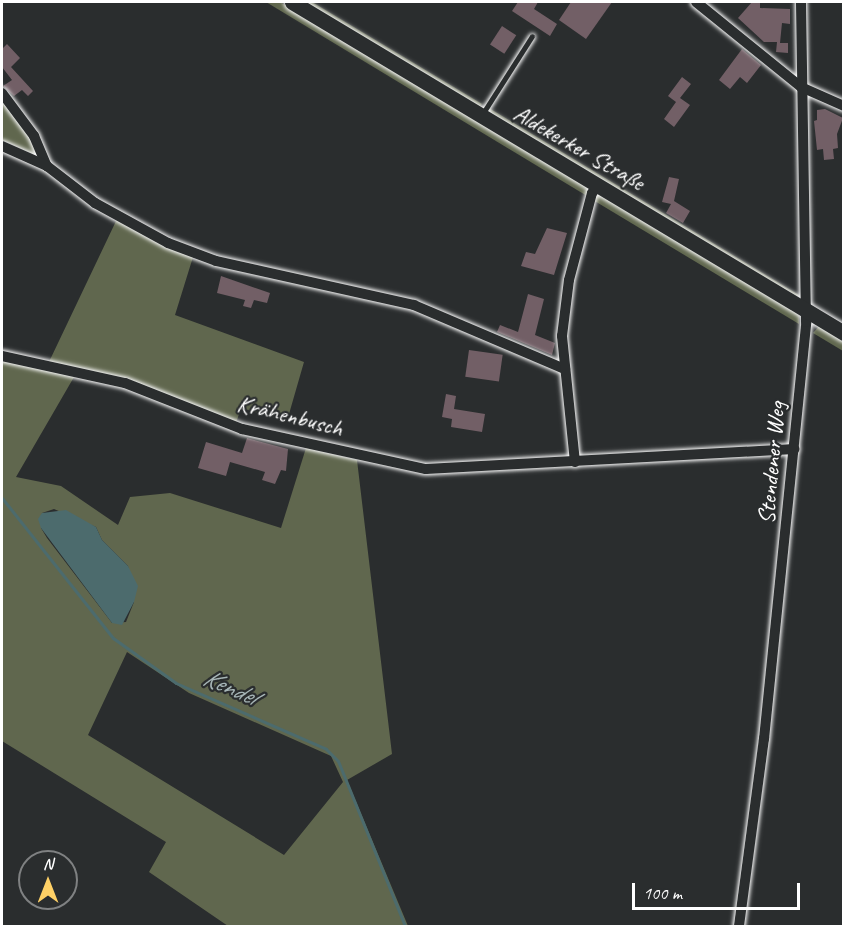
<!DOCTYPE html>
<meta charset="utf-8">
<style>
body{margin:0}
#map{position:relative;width:845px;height:928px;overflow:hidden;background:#2a2d2e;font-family:Caveat,sans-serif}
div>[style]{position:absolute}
.green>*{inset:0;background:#60674e}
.water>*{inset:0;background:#4c6b6d}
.stream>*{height:3px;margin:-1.5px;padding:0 1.5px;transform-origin:1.5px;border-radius:1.5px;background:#4c6b6d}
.building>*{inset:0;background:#725f66;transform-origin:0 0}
.roads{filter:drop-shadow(0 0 2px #fff) drop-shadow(0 0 2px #fff)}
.lane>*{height:5px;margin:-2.5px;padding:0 2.5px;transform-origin:2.5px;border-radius:2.5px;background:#2a2d2e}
.street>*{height:10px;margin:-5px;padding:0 5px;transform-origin:5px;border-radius:5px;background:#2a2d2e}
.secondary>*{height:15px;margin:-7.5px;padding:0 7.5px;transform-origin:7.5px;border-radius:7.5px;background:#2a2d2e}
span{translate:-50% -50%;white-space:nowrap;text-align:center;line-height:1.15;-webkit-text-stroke:4.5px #2a2d2e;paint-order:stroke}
.street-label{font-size:24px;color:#fff}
.water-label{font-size:26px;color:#a6b5b6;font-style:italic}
.frame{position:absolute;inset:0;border:3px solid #fff;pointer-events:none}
.north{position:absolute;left:18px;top:850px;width:60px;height:60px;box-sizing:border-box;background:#2a2d2e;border:2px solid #7f8182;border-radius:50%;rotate:0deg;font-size:16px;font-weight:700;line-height:24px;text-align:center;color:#fff}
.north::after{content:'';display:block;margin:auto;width:21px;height:27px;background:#ffd166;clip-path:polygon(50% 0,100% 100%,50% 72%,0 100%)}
.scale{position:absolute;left:632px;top:883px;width:168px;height:27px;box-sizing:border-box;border:3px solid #fff;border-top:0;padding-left:8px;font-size:18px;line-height:21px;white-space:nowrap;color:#fff;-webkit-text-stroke:4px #2a2d2e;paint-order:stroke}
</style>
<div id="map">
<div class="green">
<div style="clip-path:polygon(266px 2px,280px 2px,589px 186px,587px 196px)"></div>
<div style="clip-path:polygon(302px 2px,312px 2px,482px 104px,479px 107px)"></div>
<div style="clip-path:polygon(2px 100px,30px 138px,40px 157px,2px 140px)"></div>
<div style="clip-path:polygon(489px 108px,799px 295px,797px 298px,487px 113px)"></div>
<div style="clip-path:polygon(598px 194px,792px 308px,799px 316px,799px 324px,593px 200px)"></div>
<div style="clip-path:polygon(117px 219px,193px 257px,175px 315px,304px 362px,287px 421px,241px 408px,236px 423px,125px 379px,48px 364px)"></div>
<div style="clip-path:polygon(820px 325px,843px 339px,843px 351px,813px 333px)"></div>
<div style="clip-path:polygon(evenodd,2px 360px,74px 377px,16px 477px,61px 486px,118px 525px,130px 497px,170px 493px,281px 528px,306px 448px,357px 460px,392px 754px,347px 780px,408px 926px,228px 926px,149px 872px,166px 842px,2px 741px,2px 360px,54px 509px,96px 527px,102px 540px,128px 566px,134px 602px,126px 622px,112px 623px,47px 538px,41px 528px,42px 513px,54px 509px,2px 360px,127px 652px,189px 693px,331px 756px,343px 782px,284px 855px,88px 735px,127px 652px)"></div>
</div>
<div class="water">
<div style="clip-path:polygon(66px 510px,96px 527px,102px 540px,128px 566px,138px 586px,134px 602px,122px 625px,112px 623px,41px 528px,38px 519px,42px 513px)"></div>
</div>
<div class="stream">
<div style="left:2px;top:498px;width:179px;rotate:51.6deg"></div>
<div style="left:113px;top:638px;width:77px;rotate:35.5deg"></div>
<div style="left:176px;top:683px;width:164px;rotate:23.7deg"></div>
<div style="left:326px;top:749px;width:17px;rotate:45deg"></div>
<div style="left:338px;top:761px;width:178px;rotate:67.9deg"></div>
</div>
<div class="building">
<div style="clip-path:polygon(518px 2px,538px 2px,534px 9px,557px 24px,550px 36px,512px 11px)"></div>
<div style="clip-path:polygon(571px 2px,612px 2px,586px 39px,559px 20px)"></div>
<div style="clip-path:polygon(752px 2px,760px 2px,760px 8px,790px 9px,790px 24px,782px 23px,780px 43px,788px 43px,788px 53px,776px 52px,777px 42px,764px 42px,738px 18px)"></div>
<div style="left:502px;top:26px;width:17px;height:22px;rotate:33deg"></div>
<div style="clip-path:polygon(7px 44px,20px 58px,11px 67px,33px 91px,28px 96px,22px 90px,14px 96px,3px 86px,12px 80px,2px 67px,2px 49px)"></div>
<div style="clip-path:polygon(742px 49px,761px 65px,747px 83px,740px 77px,730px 89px,719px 80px)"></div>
<div style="clip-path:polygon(682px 77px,691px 84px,680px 98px,690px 105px,674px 127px,664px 119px,676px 102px,668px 96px)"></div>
<div style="clip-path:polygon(825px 109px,843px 118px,837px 134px,838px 148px,833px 149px,834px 159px,824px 160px,823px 149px,817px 150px,814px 121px,817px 120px,817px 110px)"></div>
<div style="clip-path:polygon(669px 177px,679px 179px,674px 201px,690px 211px,683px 223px,666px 213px,671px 204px,662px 202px)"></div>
<div style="clip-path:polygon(547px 228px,567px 233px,554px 275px,521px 266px,526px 252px,535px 254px)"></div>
<div style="clip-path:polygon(221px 276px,270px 293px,267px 303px,254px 300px,251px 308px,243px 306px,245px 300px,217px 293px)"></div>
<div style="clip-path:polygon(528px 294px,544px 299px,535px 335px,555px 343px,552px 355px,497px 332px,500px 325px,518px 332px)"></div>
<div style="left:469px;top:350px;width:34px;height:27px;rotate:8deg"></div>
<div style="clip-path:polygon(446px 394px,456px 396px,454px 409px,485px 414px,482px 432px,451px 427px,452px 419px,442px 417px)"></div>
<div style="clip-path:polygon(247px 438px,288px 449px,286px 471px,281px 470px,275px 484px,262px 480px,265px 472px,230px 462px,226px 476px,198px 468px,206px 442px,242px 453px)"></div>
</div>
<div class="roads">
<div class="lane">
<div style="left:483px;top:113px;width:91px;rotate:-57.5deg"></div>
</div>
<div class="street">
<div style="left:696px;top:2px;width:135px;rotate:39deg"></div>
<div style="left:801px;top:87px;width:47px;rotate:23.8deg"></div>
<div style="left:2px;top:93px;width:54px;rotate:53.3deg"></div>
<div style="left:34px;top:136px;width:33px;rotate:67deg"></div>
<div style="left:47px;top:166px;width:61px;rotate:37.6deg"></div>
<div style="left:95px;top:203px;width:83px;rotate:28.7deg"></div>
<div style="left:168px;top:243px;width:51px;rotate:20.6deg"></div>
<div style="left:216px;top:261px;width:203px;rotate:12.5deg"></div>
<div style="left:414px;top:305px;width:164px;rotate:23deg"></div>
<div style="left:2px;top:146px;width:49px;rotate:24deg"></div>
<div style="left:2px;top:356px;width:126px;rotate:12.4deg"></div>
<div style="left:125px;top:383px;width:126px;rotate:21.5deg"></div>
<div style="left:242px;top:429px;width:188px;rotate:12.3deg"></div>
<div style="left:426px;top:469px;width:369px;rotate:-3.1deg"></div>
<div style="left:575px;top:462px;width:127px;rotate:-95.9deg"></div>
<div style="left:562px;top:336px;width:56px;rotate:-82.9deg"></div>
<div style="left:569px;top:280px;width:90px;rotate:-75.2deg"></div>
<div style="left:592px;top:193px;width:11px;rotate:-49deg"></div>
<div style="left:739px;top:926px;width:189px;rotate:-82.4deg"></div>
<div style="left:764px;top:739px;width:419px;rotate:-84.2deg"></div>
<div style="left:806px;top:322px;width:320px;rotate:-90.9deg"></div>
</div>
<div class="secondary">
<div style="left:292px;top:2px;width:644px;rotate:30.95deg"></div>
</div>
</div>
<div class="street-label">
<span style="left:579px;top:148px;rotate:30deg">Aldekerker Straße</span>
<span style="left:290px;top:416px;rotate:14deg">Krähenbusch</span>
<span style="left:772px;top:463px;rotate:-85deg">Stendener Weg</span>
</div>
<div class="water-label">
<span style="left:230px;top:687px;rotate:23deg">Kendel</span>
</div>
<div class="frame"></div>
<div class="north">N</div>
<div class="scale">100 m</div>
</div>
